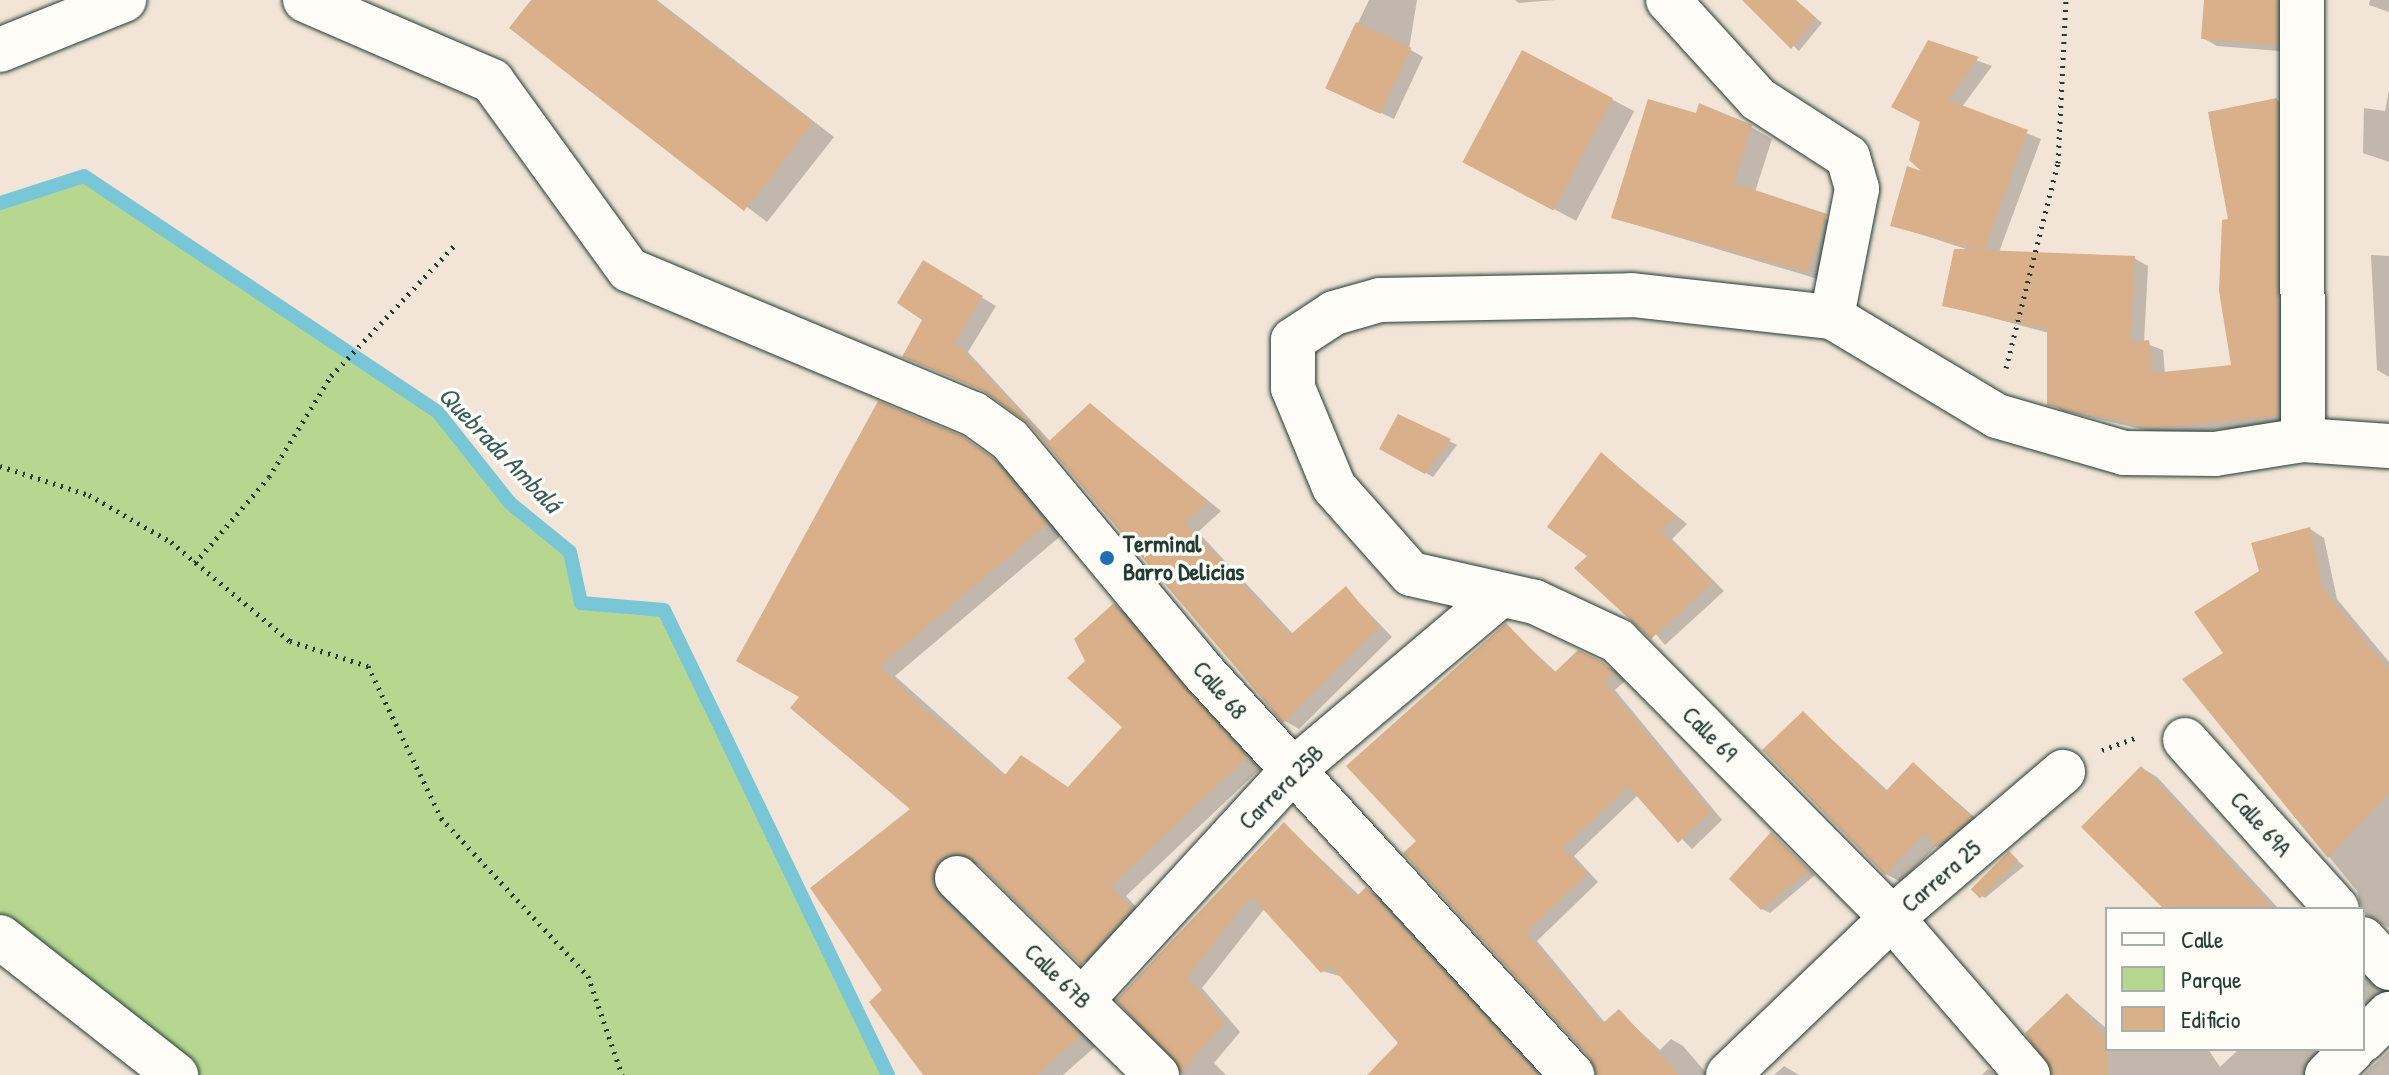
<!DOCTYPE html>
<meta charset="utf-8">
<style>
body{margin:0}
#map{position:relative;width:2389px;height:1075px;overflow:hidden;background:#f2e5d7;font-family:"Patrick Hand",sans-serif}
div>[style]{position:absolute}
.green>*{inset:0;background:#b7d790}
.shadow>*{inset:0;background:#0003;transform-origin:0 0}
.stream>*{height:14px;margin:-7px;padding:0 7px;transform-origin:7px;border-radius:7px;background:#79c6d6}
.building>*{inset:0;background:#dab08b;transform-origin:0 0}
.path>*{height:5px;margin-top:-2.5px;transform-origin:0;background:repeating-linear-gradient(90deg,#1f3d34 0 2px,transparent 0 8px)}
.roads{filter:drop-shadow(0 0 2px #1f3d34) drop-shadow(0 0 2px #1f3d34)}
.street>*{height:44px;margin:-22px;padding:0 22px;transform-origin:22px;border-radius:22px;background:#fdfcf7}
.dots>*{width:22px;height:22px;translate:-50% -50%;box-sizing:border-box;border:4px solid #fdfcf7;border-radius:50%}
span{translate:-50% -50%;white-space:nowrap;text-align:center;line-height:1.15;-webkit-text-stroke:7px #fdfcf7;paint-order:stroke}
.poi-label{font-size:24px;color:#1f3d34;font-weight:700}
.left{translate:0 -50%;text-align:left}
.street-label{font-size:24px;color:#1f3d34}
.water-label{font-size:26px;color:#365f5c;font-style:italic}
.legend{position:absolute;left:2105px;top:907px;width:260px;height:144px;box-sizing:border-box;background:#fdfcf7;border:2px solid #a4b0a9;margin:0;padding:10px 14px;list-style:none;font-size:24px;color:#1f3d34}
.legend li{display:flex;align-items:center;gap:16px;height:40px}
.legend b{width:40px;border:2px solid #a4b0a9}
</style>
<div id="map">
<div class="green">
<div style="clip-path:polygon(84px 176px,437px 411px,510px 503px,570px 552px,581px 603px,664px 610px,887px 1075px,176px 1075px,0 937px,0 203px)"></div>
</div>
<div class="shadow">
<div style="clip-path:polygon(534px 0,657px 0,834px 137px,767px 222px,512px 28px)"></div>
<div style="clip-path:polygon(1369px 0,1417px 0,1409px 49px,1423px 57px,1394px 119px,1327px 87px)"></div>
<div style="clip-path:polygon(1515px 0,1556px 0,1519px 3px)"></div>
<div style="clip-path:polygon(1745px 0,1795px 0,1822px 23px,1799px 51px)"></div>
<div style="clip-path:polygon(2206px 0,2293px 0,2290px 52px,2217px 46px,2203px 38px)"></div>
<div style="clip-path:polygon(2370px 0,2389px 0,2389px 12px,2369px 5px)"></div>
<div style="clip-path:polygon(1929px 43px,1992px 66px,1962px 107px,2041px 139px,1999px 252px,2134px 258px,2148px 266px,2144px 343px,2163px 350px,2165px 374px,2233px 366px,2231px 221px,2277px 100px,2290px 108px,2291px 423px,2168px 435px,2063px 411px,2049px 403px,2049px 333px,1944px 305px,1966px 249px,1892px 225px,1928px 175px,1922px 122px)"></div>
<div style="left:1523px;top:52px;width:126px;height:124px;rotate:28deg"></div>
<div style="clip-path:polygon(2389px 91px,2389px 162px,2363px 153px,2364px 108px,2385px 111px)"></div>
<div style="clip-path:polygon(1751px 127px,1772px 139px,1755px 192px,1846px 227px,1828px 282px,1613px 218px)"></div>
<div style="clip-path:polygon(2371px 255px,2389px 256px,2389px 377px,2377px 370px)"></div>
<div style="clip-path:polygon(924px 263px,996px 306px,968px 352px,1051px 442px,1091px 405px,1221px 511px,1198px 532px,1293px 634px,1346px 589px,1392px 637px,1299px 729px,1285px 721px,1026px 418px,993px 395px,904px 356px,924px 319px)"></div>
<div style="clip-path:polygon(1399px 416px,1457px 445px,1433px 477px,1382px 448px)"></div>
<div style="clip-path:polygon(979px 448px,1009px 470px,1063px 534px,895px 676px,1007px 776px,1070px 788px,1125px 727px,1088px 662px,1114px 606px,1130px 615px,1262px 767px,1126px 896px,1147px 919px,1098px 973px,983px 866px,969px 862px,1096px 1046px,1063px 1075px,928px 1075px,885px 991px,914px 809px,793px 708px)"></div>
<div style="clip-path:polygon(1602px 454px,1687px 524px,1672px 539px,1724px 591px,1665px 645px,1590px 555px)"></div>
<div style="clip-path:polygon(2310px 529px,2324px 538px,2337px 599px,2389px 662px,2389px 928px,2363px 913px,2357px 891px,2185px 680px,2226px 654px,2262px 572px)"></div>
<div style="clip-path:polygon(1506px 626px,1557px 673px,1602px 664px,1616px 671px,1625px 681px,1615px 690px,1722px 820px,1692px 849px,1638px 795px,1574px 856px,1598px 882px,1537px 941px,1606px 1024px,1619px 1012px,1660px 1050px,1671px 1039px,1683px 1046px,1708px 1075px,1596px 1075px,1592px 1057px,1418px 841px)"></div>
<div style="clip-path:polygon(1803px 713px,1888px 791px,1913px 764px,1986px 827px,1953px 855px,1937px 845px,1901px 882px,1886px 874px)"></div>
<div style="clip-path:polygon(2142px 768px,2157px 777px,2279px 909px,2182px 909px)"></div>
<div style="clip-path:polygon(1284px 824px,1360px 896px,1367px 890px,1383px 899px,1544px 1075px,1370px 1075px,1401px 1043px,1343px 977px,1322px 971px,1265px 908px,1202px 988px,1240px 1032px,1214px 1063px,1226px 1075px,1182px 1075px,1177px 1057px,1119px 1000px)"></div>
<div style="clip-path:polygon(1772px 834px,1815px 875px,1770px 913px,1762px 909px)"></div>
<div style="clip-path:polygon(2009px 854px,2024px 866px,1985px 898px,1977px 893px)"></div>
<div style="clip-path:polygon(2363px 970px,2389px 996px,2363px 1031px)"></div>
<div style="clip-path:polygon(2068px 995px,2107px 1029px,2107px 1049px,2208px 1049px,2220px 1067px,2239px 1049px,2343px 1049px,2322px 1075px,2053px 1075px)"></div>
<div style="clip-path:polygon(2389px 1051px,2389px 1075px,2363px 1075px)"></div>
<div style="clip-path:polygon(1784px 1066px,1799px 1075px,1774px 1075px)"></div>
<div style="clip-path:polygon(1988px 1069px,1998px 1075px,1982px 1075px)"></div>
</div>
<div class="stream">
<div style="left:0;top:203px;width:88px;rotate:-17.8deg"></div>
<div style="left:84px;top:176px;width:424px;rotate:33.7deg"></div>
<div style="left:437px;top:411px;width:117px;rotate:51.6deg"></div>
<div style="left:510px;top:503px;width:77px;rotate:39.2deg"></div>
<div style="left:570px;top:552px;width:52px;rotate:77.8deg"></div>
<div style="left:581px;top:603px;width:83px;rotate:4.8deg"></div>
<div style="left:664px;top:610px;width:516px;rotate:64.28deg"></div>
</div>
<div class="building">
<div style="clip-path:polygon(531px 0,654px 0,813px 123px,744px 211px,509px 28px)"></div>
<div style="clip-path:polygon(1742px 0,1796px 0,1816px 18px,1791px 49px)"></div>
<div style="clip-path:polygon(2204px 0,2277px 0,2277px 45px,2201px 39px)"></div>
<div style="left:1356px;top:22px;width:61px;height:73px;rotate:25deg"></div>
<div style="clip-path:polygon(1928px 40px,1979px 57px,1948px 100px,2028px 130px,1984px 250px,2135px 256px,2130px 342px,2149px 340px,2153px 373px,2231px 365px,2219px 291px,2222px 220px,2228px 219px,2208px 112px,2277px 98px,2278px 416px,2153px 428px,2047px 405px,2047px 329px,1942px 306px,1954px 249px,1976px 249px,1890px 226px,1907px 166px,1921px 171px,1909px 160px,1920px 122px,1891px 107px)"></div>
<div style="left:1522px;top:50px;width:103px;height:127px;rotate:28deg"></div>
<div style="clip-path:polygon(1648px 99px,1696px 113px,1699px 103px,1752px 125px,1734px 183px,1827px 214px,1808px 272px,1611px 218px)"></div>
<div style="clip-path:polygon(923px 260px,983px 296px,955px 342px,1048px 442px,1090px 403px,1208px 502px,1185px 523px,1290px 635px,1346px 586px,1379px 628px,1283px 723px,1029px 424px,984px 391px,902px 357px,922px 320px,897px 303px)"></div>
<div style="clip-path:polygon(878px 401px,962px 436px,993px 458px,1047px 524px,880px 666px,923px 708px,1004px 776px,1021px 755px,1068px 787px,1122px 727px,1067px 678px,1085px 661px,1074px 639px,1114px 603px,1247px 757px,1111px 886px,1132px 909px,1081px 965px,974px 860px,951px 854px,939px 861px,933px 884px,939px 896px,1081px 1035px,1037px 1075px,923px 1075px,869px 1002px,882px 990px,810px 888px,910px 809px,790px 708px,799px 697px,736px 661px)"></div>
<div style="clip-path:polygon(1398px 414px,1451px 439px,1425px 474px,1379px 449px)"></div>
<div style="clip-path:polygon(1601px 452px,1675px 516px,1661px 531px,1713px 582px,1651px 639px,1574px 568px,1587px 556px,1547px 527px)"></div>
<div style="clip-path:polygon(2310px 527px,2323px 589px,2389px 670px,2389px 793px,2328px 858px,2182px 679px,2223px 653px,2194px 612px,2259px 571px,2251px 543px)"></div>
<div style="clip-path:polygon(1506px 623px,1554px 673px,1578px 650px,1603px 662px,1614px 673px,1604px 682px,1711px 812px,1678px 843px,1628px 786px,1563px 848px,1587px 874px,1526px 933px,1602px 1024px,1619px 1009px,1679px 1075px,1596px 1075px,1590px 1058px,1403px 853px,1416px 841px,1346px 766px)"></div>
<div style="clip-path:polygon(1803px 711px,1885px 792px,1913px 762px,1972px 817px,1936px 847px,1925px 833px,1885px 875px,1762px 750px)"></div>
<div style="clip-path:polygon(2141px 766px,2179px 806px,2273px 909px,2164px 909px,2081px 827px)"></div>
<div style="clip-path:polygon(1284px 822px,1356px 897px,1366px 887px,1538px 1075px,1367px 1075px,1398px 1043px,1330px 965px,1321px 973px,1251px 896px,1187px 977px,1225px 1022px,1181px 1073px,1116px 1000px)"></div>
<div style="clip-path:polygon(1771px 832px,1809px 870px,1761px 910px,1729px 879px)"></div>
<div style="left:2009px;top:851px;width:13px;height:54px;rotate:45deg"></div>
<div style="clip-path:polygon(2067px 993px,2107px 1040px,2107px 1075px,2052px 1075px,2025px 1033px)"></div>
</div>
<div class="path">
<div style="left:2006px;top:368px;width:211px;rotate:-75.8deg"></div>
<div style="left:2058px;top:163px;width:163px;rotate:-87.2deg"></div>
<div style="left:0;top:466px;width:94px;rotate:18deg"></div>
<div style="left:89px;top:495px;width:95px;rotate:29.8deg"></div>
<div style="left:171px;top:542px;width:155px;rotate:39.8deg"></div>
<div style="left:290px;top:641px;width:82px;rotate:17.8deg"></div>
<div style="left:368px;top:666px;width:169px;rotate:64.3deg"></div>
<div style="left:441px;top:818px;width:216px;rotate:47.1deg"></div>
<div style="left:588px;top:976px;width:105px;rotate:71deg"></div>
<div style="left:195px;top:563px;width:113px;rotate:-49.3deg"></div>
<div style="left:269px;top:477px;width:119px;rotate:-58.5deg"></div>
<div style="left:331px;top:376px;width:182px;rotate:-46.6deg"></div>
<div style="left:2102px;top:750px;width:37px;rotate:-20deg"></div>
</div>
<div class="roads">
<div class="street">
<div style="left:305px;top:0;width:204px;rotate:23.4deg"></div>
<div style="left:492px;top:81px;width:233px;rotate:54.1deg"></div>
<div style="left:629px;top:270px;width:374px;rotate:22.7deg"></div>
<div style="left:974px;top:414px;width:44px;rotate:35.8deg"></div>
<div style="left:1010px;top:440px;width:305px;rotate:50.2deg"></div>
<div style="left:1205px;top:674px;width:544px;rotate:47.53deg"></div>
<div style="left:1668px;top:0;width:134px;rotate:47.7deg"></div>
<div style="left:1758px;top:99px;width:107px;rotate:32.8deg"></div>
<div style="left:1848px;top:157px;width:33px;rotate:74deg"></div>
<div style="left:1857px;top:189px;width:130px;rotate:101.1deg"></div>
<div style="left:2302px;top:0;width:440px;rotate:89.9deg"></div>
<div style="left:0;top:50px;width:134px;rotate:-22deg"></div>
<div style="left:2185px;top:740px;width:227px;rotate:48deg"></div>
<div style="left:957px;top:878px;width:281px;rotate:44.6deg"></div>
<div style="left:0;top:937px;width:224px;rotate:38.1deg"></div>
<div style="left:2363px;top:939px;width:39px;rotate:48deg"></div>
<div style="left:1083px;top:999px;width:309px;rotate:-47.5deg"></div>
<div style="left:1292px;top:771px;width:271px;rotate:-40.2deg"></div>
<div style="left:2363px;top:1040px;width:37px;rotate:-45deg"></div>
<div style="left:1728px;top:1075px;width:227px;rotate:-43.8deg"></div>
<div style="left:1892px;top:918px;width:225px;rotate:-40.5deg"></div>
<div style="left:2028px;top:1075px;width:208px;rotate:-130.9deg"></div>
<div style="left:1892px;top:918px;width:390px;rotate:-134.7deg"></div>
<div style="left:1618px;top:641px;width:92px;rotate:-154.8deg"></div>
<div style="left:1535px;top:602px;width:127px;rotate:-167.3deg"></div>
<div style="left:1411px;top:574px;width:116px;rotate:-131.5deg"></div>
<div style="left:1334px;top:487px;width:107px;rotate:-112.5deg"></div>
<div style="left:1293px;top:388px;width:48px;rotate:-90deg"></div>
<div style="left:1293px;top:340px;width:49px;rotate:-33.4deg"></div>
<div style="left:1334px;top:313px;width:48px;rotate:-15.8deg"></div>
<div style="left:1380px;top:300px;width:252px;rotate:-1.1deg"></div>
<div style="left:1632px;top:295px;width:201px;rotate:6.3deg"></div>
<div style="left:1832px;top:317px;width:192px;rotate:31deg"></div>
<div style="left:1997px;top:416px;width:132px;rotate:16.2deg"></div>
<div style="left:2124px;top:453px;width:91px;rotate:0.6deg"></div>
<div style="left:2215px;top:454px;width:89px;rotate:-9deg"></div>
<div style="left:2303px;top:440px;width:86px;rotate:4deg"></div>
<div style="left:2327px;top:1075px;width:37px;rotate:-45deg"></div>
</div>
</div>
<div class="dots">
<div style="left:1107px;top:558px;background:#1f6fb2"></div>
</div>
<div class="poi-label">
<span class="left" style="left:1123px;top:558px">Terminal<br>Barro Delicias</span>
</div>
<div class="street-label">
<span style="left:1220px;top:690px;rotate:49deg">Calle 68</span>
<span style="left:1710px;top:734px;rotate:45deg">Calle 69</span>
<span style="left:1281px;top:787px;rotate:-45deg">Carrera 25B</span>
<span style="left:2261px;top:824px;rotate:48deg">Calle 69A</span>
<span style="left:1941px;top:876px;rotate:-41deg">Carrera 25</span>
<span style="left:1058px;top:976px;rotate:44deg">Calle 67B</span>
</div>
<div class="water-label">
<span style="left:500px;top:449px;rotate:46deg">Quebrada Ambalá</span>
</div>
<ul class="legend">
<li><b style="height:10px;background:#fdfcf7"></b>Calle</li>
<li><b style="height:22px;background:#b7d790"></b>Parque</li>
<li><b style="height:22px;background:#dab08b"></b>Edificio</li>
</ul>
</div>
